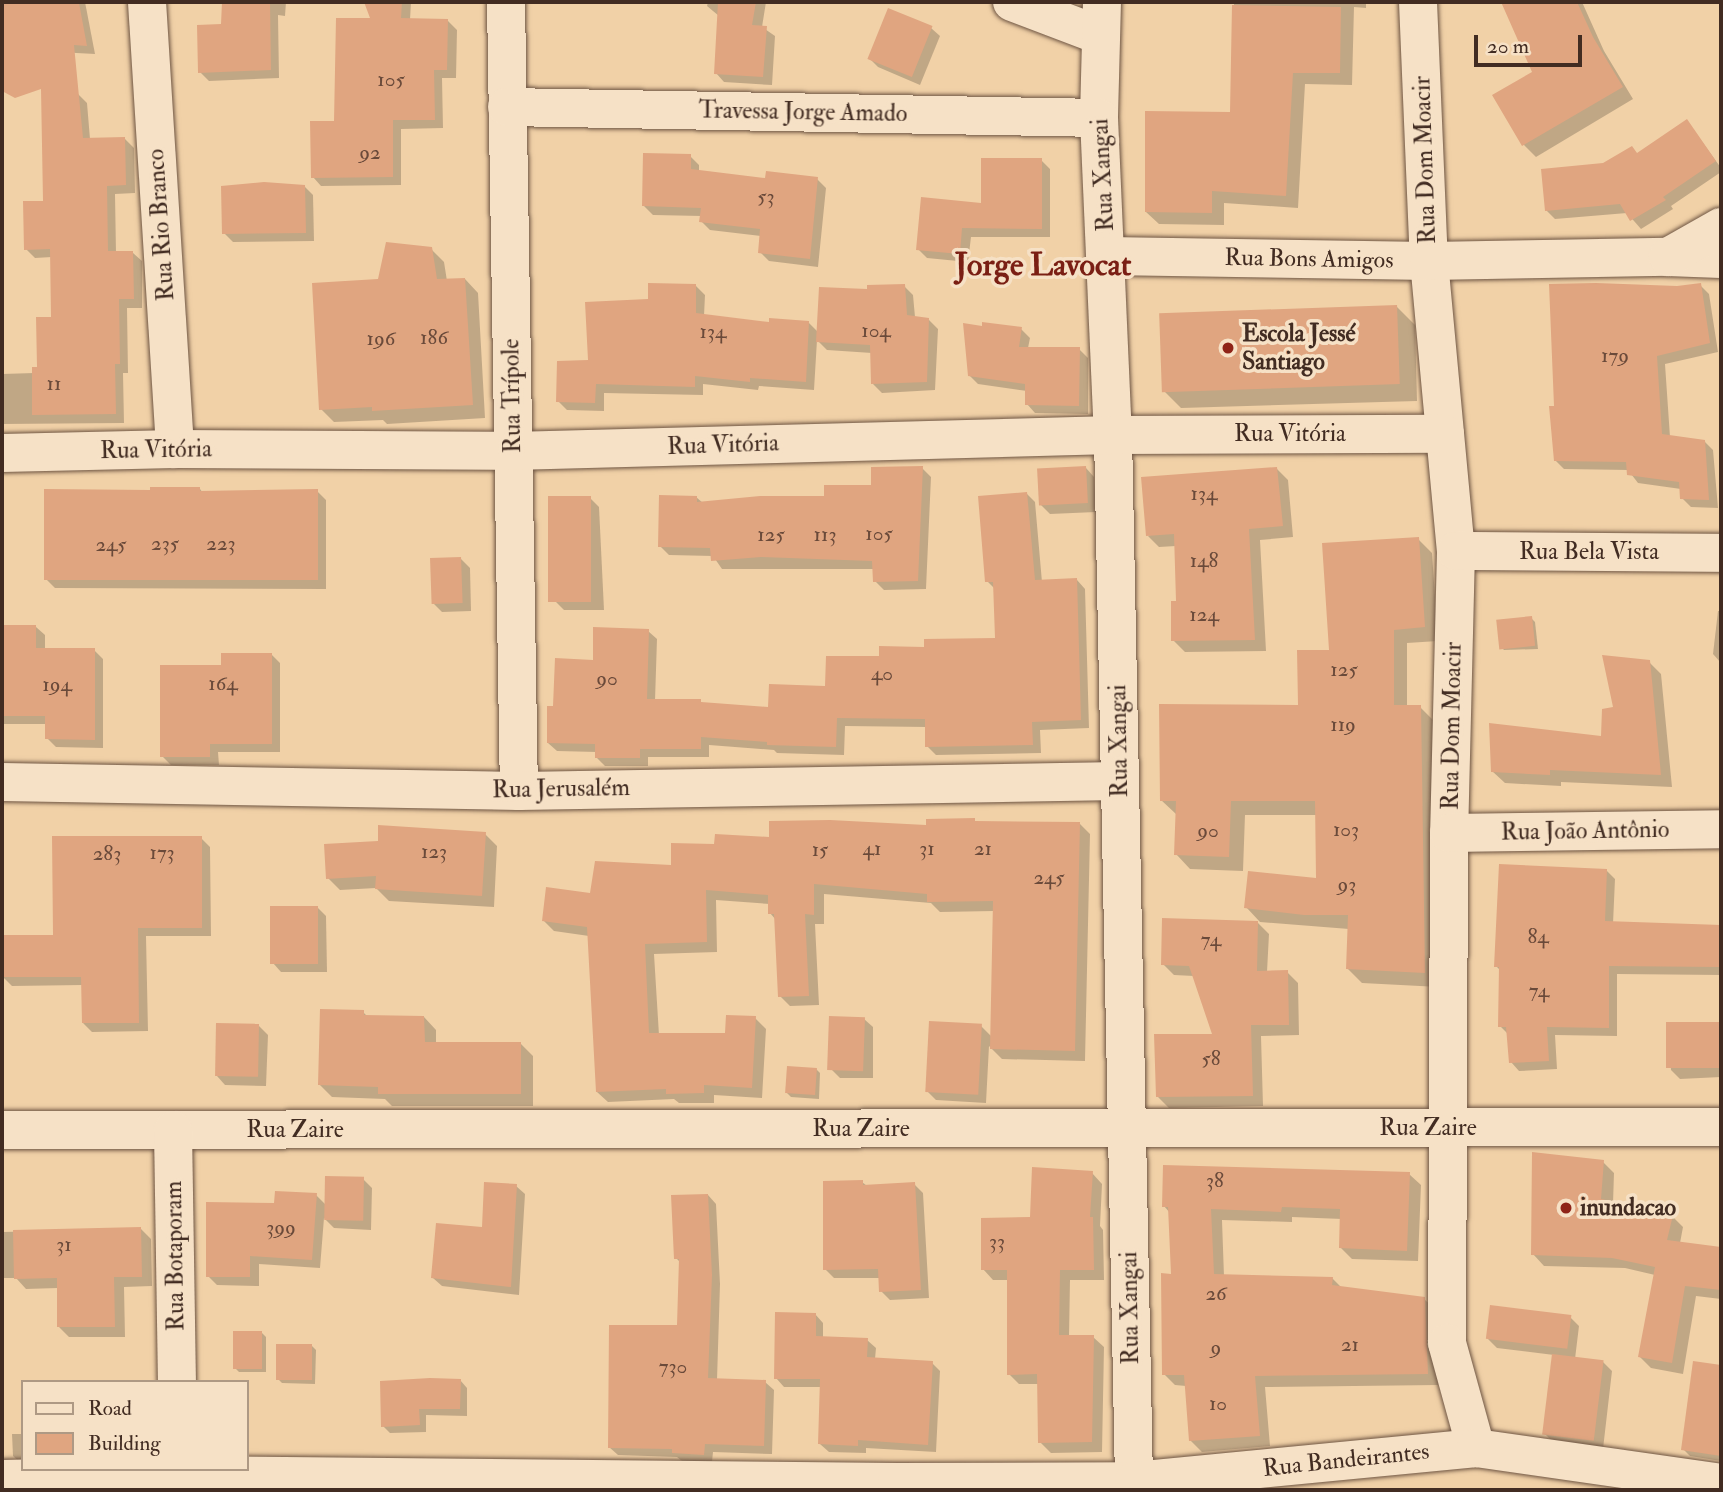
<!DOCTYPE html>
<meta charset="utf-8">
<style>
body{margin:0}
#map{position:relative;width:1723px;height:1492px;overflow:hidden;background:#f1d1a7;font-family:"IM FELL Double Pica",serif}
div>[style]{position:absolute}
.shadow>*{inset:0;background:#0003}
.building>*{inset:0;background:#e0a580;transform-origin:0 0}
.roads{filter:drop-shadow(0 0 2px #6e5543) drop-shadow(0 0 2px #6e5543)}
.minor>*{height:38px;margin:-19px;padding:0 19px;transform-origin:19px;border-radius:19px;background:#f6e1c6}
.dots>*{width:19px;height:19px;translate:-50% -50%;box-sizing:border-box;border:4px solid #f6e1c6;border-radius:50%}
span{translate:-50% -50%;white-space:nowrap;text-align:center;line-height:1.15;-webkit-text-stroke:7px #f6e1c6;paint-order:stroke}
.number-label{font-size:21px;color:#6a4a3a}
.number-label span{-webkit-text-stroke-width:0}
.street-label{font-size:24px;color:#422c22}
.poi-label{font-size:24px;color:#422c22;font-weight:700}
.left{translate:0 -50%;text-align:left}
.district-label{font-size:32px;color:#7a1f14;font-weight:700}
.frame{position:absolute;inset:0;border:4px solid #422c22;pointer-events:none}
.legend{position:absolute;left:21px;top:1380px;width:228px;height:91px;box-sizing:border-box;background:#f6e1c6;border:2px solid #ae9984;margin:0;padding:9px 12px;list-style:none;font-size:21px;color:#422c22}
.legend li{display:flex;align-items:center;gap:14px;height:35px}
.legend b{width:35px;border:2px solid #ae9984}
.scale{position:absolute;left:1474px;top:35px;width:108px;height:32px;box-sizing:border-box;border:4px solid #422c22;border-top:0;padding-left:9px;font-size:21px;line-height:24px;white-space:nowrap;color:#422c22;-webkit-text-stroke:5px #f6e1c6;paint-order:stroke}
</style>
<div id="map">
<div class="shadow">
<div style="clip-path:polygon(2px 2px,85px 2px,95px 54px,2px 49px)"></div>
<div style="clip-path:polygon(224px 2px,286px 2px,285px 16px,278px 15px,279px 78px,209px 81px,200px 72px,222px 26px)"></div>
<div style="clip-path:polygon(366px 2px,411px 2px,410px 20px,448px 21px,457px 30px,456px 78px,442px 78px,443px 128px,401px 129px,401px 185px,321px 186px,313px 177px,336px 123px,373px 20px)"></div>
<div style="clip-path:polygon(708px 2px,766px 2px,762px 27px,775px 36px,772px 85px,724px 82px,716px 73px,719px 16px,707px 6px)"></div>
<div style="clip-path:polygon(1234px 2px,1366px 2px,1366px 8px,1354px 7px,1352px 85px,1305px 84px,1298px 208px,1224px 203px,1224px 225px,1159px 224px,1146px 212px,1232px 114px)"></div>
<div style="clip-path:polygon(1503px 2px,1582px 2px,1604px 51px,1633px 99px,1536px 157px,1524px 145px,1494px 96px,1534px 72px)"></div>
<div style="clip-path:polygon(931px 28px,940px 36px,920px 85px,878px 67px,869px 58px)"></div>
<div style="clip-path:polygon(78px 94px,87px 103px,90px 139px,125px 139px,134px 148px,135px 193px,115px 194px,116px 253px,133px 253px,142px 261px,142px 308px,127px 308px,128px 373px,123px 373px,124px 423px,2px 424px,2px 429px,2px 374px,34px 373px,38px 368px,52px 318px,52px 257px,35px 258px,26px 249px,45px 203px)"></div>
<div style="clip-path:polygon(1687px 121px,1721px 168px,1721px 172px,1671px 206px,1673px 209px,1641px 229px,1627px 213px,1555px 219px,1546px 210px,1604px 165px,1638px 154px)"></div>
<div style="clip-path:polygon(690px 156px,699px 165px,699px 172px,767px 180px,817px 179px,826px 188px,818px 267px,769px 261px,760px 252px,761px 236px,710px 230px,701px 221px,702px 216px,653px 215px,644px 206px)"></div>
<div style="clip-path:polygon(1041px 160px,1050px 169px,1050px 237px,971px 237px,968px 262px,927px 258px,918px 249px)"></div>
<div style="clip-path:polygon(304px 186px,313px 195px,314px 241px,233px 242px,224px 233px)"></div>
<div style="clip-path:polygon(431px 249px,444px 262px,447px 281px,465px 279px,478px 293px,485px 418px,387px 424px,383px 420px,334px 422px,321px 409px,379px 281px)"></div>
<div style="clip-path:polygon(1700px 285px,1709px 294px,1718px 352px,1665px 364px,1670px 437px,1704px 441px,1713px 450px,1718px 508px,1691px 507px,1682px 498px,1681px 489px,1638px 483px,1628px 470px,1564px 469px,1555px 460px,1556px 408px,1678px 288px)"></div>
<div style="clip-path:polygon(696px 286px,705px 295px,704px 316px,770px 324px,808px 322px,819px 333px,869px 290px,904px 286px,913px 295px,915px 317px,929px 320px,938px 329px,935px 390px,882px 393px,873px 384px,872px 353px,827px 350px,817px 340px,814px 390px,759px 386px,758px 390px,703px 384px,703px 395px,604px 393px,604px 411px,567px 410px,558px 401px,590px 361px,649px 301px)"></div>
<div style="clip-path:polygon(1397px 307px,1415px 325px,1417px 401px,1181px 408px,1163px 390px)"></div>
<div style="clip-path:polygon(984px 328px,1021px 329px,1030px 338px,1028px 348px,1079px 349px,1088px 358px,1088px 414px,1035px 413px,1027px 404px,1027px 391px,978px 384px,969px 375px)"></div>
<div style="clip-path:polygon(922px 468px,931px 477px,926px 589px,884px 590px,875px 581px,874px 569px,722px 569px,713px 556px,669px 555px,660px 546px,696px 497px,703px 503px,826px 498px,873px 487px)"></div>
<div style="clip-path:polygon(1086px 468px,1094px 477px,1096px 512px,1050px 514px,1041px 505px)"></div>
<div style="clip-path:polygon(1277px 469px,1288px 480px,1293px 537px,1260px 540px,1266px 651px,1185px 652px,1173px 640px,1178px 602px,1176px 546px,1159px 547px,1148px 536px)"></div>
<div style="clip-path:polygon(200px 489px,203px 493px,317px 491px,326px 500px,326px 589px,55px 588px,46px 579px,152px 491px)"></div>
<div style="clip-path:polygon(1027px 494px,1035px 502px,1042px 582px,1077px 580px,1085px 589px,1089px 728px,1040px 730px,1041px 753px,936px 755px,927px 746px,927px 727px,845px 726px,844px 755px,777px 753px,774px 750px,709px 745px,709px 757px,648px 757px,648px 766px,605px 766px,597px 758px,597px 752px,557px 751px,548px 743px,555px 707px,594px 661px,648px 631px,657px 639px,655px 701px,700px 701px,703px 704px,770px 709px,827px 688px,880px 658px,997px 639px,995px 589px,987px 581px)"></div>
<div style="clip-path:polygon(590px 498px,599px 507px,604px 610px,564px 610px,555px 601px)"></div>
<div style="clip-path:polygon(1418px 539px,1432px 553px,1438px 641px,1407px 643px,1407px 707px,1420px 707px,1434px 721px,1439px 987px,1362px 983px,1347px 968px,1349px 929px,1260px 922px,1246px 907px,1318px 880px,1317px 815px,1245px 815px,1243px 871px,1190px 869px,1176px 854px,1176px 814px,1161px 800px,1299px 706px,1331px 651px)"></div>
<div style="clip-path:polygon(461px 559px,470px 568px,471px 611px,442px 612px,433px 603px)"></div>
<div style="clip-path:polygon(1718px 611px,1721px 611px,1721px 663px,1713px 654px)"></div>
<div style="clip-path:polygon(1531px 618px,1535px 622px,1538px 649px,1504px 650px,1500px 646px)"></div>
<div style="clip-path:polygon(2px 627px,36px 627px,45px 635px,45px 650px,94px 650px,103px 659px,103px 748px,56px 747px,47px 738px,47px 724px,2px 724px)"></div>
<div style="clip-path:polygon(271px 654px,280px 663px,280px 752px,218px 752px,219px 765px,171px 765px,162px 756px,223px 667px)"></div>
<div style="clip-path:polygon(1649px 662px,1661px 674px,1672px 787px,1561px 782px,1561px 786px,1505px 783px,1492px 771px,1603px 738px,1615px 708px)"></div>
<div style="clip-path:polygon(1080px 824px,1090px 834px,1085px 1061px,1002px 1059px,989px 1046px,986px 1103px,936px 1100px,927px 1091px,981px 1026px,992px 1037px,994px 911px,940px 912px,931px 903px,824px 894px,824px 924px,815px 924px,819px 1005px,790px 1006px,780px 996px,776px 920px,770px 913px,770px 904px,716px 900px,717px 952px,654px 954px,659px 1035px,727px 1035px,755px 1018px,766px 1029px,762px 1098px,714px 1095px,714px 1103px,679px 1103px,674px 1099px,608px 1102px,597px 1092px,589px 936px,554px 931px,544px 921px,591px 895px,673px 866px,716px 846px,928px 827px)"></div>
<div style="clip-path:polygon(485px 834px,497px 846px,494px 907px,389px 901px,376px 888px,340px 890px,328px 878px,379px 843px)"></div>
<div style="clip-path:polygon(201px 838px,210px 847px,211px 936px,146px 936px,148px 1031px,92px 1032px,83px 1023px,83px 985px,12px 986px,3px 977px,54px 936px)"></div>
<div style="clip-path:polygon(1606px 870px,1615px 879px,1613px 924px,1721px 927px,1721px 975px,1617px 974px,1617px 1036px,1555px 1035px,1557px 1069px,1519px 1071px,1511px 1062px,1508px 1034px,1500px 1026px,1501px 971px,1496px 966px)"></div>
<div style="clip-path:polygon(317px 907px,326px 916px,327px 972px,281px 972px,273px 963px)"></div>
<div style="clip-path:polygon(1258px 923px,1269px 934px,1267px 972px,1287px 972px,1298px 983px,1299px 1035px,1261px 1036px,1263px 1106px,1169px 1108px,1158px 1097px,1214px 1035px,1194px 976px,1174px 975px,1163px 964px)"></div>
<div style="clip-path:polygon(363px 1012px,368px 1017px,424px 1017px,436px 1030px,436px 1044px,521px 1044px,533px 1056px,533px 1106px,392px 1106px,385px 1099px,332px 1097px,319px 1084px)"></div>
<div style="clip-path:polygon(864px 1019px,873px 1027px,873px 1078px,840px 1078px,831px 1069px)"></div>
<div style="clip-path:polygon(1721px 1024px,1721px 1077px,1680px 1079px,1671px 1070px,1668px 1027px)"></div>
<div style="clip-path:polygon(259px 1026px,268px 1035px,266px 1086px,225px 1085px,217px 1076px)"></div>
<div style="clip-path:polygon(816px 1069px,820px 1073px,819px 1099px,791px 1097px,787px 1093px)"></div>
<div style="clip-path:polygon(1603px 1162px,1614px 1173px,1613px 1204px,1672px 1216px,1683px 1227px,1680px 1243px,1721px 1248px,1721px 1299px,1696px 1296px,1683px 1374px,1651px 1368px,1640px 1357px,1655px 1275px,1625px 1268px,1544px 1266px,1533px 1254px)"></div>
<div style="clip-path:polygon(1092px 1173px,1102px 1184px,1100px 1226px,1103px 1230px,1104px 1280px,1070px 1280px,1069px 1337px,1093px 1337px,1104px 1347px,1102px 1452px,1051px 1453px,1040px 1442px,1039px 1384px,1019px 1384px,1009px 1374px,1009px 1280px,993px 1280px,983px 1269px,1031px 1219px)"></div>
<div style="clip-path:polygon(1409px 1174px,1421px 1185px,1418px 1261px,1352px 1259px,1341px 1248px,1342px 1219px,1292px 1217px,1292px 1222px,1222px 1220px,1224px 1276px,1332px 1278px,1342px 1288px,1424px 1299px,1436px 1310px,1438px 1385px,1265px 1387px,1270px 1446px,1202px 1452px,1190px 1440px,1186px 1386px,1175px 1385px,1164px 1374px,1172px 1275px,1170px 1213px,1164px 1206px)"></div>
<div style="clip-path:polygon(363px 1179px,372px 1188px,371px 1230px,334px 1228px,324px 1218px,320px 1268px,259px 1264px,259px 1286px,217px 1285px,208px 1276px,276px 1204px,316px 1195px,326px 1205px)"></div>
<div style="clip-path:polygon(862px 1182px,867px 1186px,914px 1184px,923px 1193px,929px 1298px,890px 1300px,881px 1291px,880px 1278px,834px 1278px,825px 1269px)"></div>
<div style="clip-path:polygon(516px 1186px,525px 1194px,519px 1295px,442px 1286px,433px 1278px,483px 1228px)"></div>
<div style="clip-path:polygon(708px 1195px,716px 1204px,720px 1284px,717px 1380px,765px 1382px,774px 1390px,772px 1454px,713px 1452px,712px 1462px,682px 1461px,677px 1457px,618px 1455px,609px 1447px,678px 1326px,681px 1263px,676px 1258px)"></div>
<div style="clip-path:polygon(141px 1229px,151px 1239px,152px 1286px,124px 1287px,125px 1337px,69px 1337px,59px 1327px,58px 1288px,26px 1289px,16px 1278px,2px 1278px,2px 1232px)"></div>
<div style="clip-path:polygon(815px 1314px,823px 1323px,823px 1338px,867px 1340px,876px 1348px,875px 1359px,932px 1363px,940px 1371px,936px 1452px,866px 1448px,866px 1453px,829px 1452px,820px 1444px,822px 1387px,784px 1387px,776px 1378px)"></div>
<div style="clip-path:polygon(1570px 1317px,1579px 1326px,1575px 1359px,1603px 1362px,1612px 1371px,1603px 1449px,1554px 1443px,1545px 1434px,1554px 1355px,1497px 1348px,1488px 1339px)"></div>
<div style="clip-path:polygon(262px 1333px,266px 1337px,266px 1372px,239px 1372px,235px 1368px)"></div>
<div style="clip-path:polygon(312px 1346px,316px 1350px,315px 1384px,282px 1383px,278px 1379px)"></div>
<div style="clip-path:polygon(1694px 1363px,1721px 1367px,1721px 1461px,1690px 1456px,1683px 1449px)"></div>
<div style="clip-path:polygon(460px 1380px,467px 1388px,467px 1416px,426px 1415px,426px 1432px,390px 1433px,383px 1426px)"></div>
<div style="clip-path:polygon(12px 1434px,23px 1434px,23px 1465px,13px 1456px)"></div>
</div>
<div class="building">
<div style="clip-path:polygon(2px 2px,79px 3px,87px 46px,74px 45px,83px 138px,125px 137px,126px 185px,107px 186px,108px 251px,133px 251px,134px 299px,119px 299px,120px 364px,115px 364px,116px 414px,32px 415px,32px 367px,37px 367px,36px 317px,51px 317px,50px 249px,24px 250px,23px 201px,43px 201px,41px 89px,15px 98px,2px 91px)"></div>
<div style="clip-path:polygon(222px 2px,270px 2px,271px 70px,198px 73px,197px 25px,221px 24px)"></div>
<div style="clip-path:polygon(364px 2px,402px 2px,401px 18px,448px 19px,447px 70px,434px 70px,435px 120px,393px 120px,393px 177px,311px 178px,310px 121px,334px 121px,336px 18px,370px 18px)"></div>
<div style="clip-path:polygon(718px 2px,756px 2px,752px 25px,767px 26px,763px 77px,714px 74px)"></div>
<div style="clip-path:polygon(1501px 2px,1577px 2px,1593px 37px,1623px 87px,1522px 146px,1492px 95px,1532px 72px)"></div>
<div style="clip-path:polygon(1232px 5px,1341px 7px,1340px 73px,1293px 73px,1286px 196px,1212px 191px,1212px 213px,1145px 212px,1145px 111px,1230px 112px)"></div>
<div style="left:888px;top:8px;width:48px;height:55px;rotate:22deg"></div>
<div style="clip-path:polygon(1687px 119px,1716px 161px,1663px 197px,1666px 200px,1630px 221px,1620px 204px,1545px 211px,1541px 169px,1603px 163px,1632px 146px,1637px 153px)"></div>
<div style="clip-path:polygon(643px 153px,691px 154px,691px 169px,765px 178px,766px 171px,818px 177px,810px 259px,758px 253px,760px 229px,699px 222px,701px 208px,642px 206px)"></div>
<div style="clip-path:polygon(981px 158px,1042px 158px,1042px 229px,962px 228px,960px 254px,916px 250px,921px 197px,981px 203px)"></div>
<div style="clip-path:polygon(264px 182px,305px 185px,306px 233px,222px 234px,221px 186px)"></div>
<div style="clip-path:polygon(386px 242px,432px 247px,437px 279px,465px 278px,473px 405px,372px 411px,372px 407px,319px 410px,312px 283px,378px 279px)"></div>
<div style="clip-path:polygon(648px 283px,696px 284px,696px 313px,769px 322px,769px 318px,809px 321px,806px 382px,750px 378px,750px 382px,695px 376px,695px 387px,596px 384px,595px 403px,556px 402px,557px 361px,588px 360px,585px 302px,648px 299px)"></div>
<div style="clip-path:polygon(1596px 283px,1677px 286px,1701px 283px,1710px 343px,1657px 356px,1662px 434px,1705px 440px,1709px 500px,1680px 499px,1679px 482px,1627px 475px,1626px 462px,1554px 461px,1549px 406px,1554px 406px,1549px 284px)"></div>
<div style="clip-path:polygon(905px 284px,907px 315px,929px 318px,927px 382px,871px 384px,870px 345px,816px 342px,819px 287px,867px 289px,867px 285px)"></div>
<div style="left:1397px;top:305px;width:79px;height:238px;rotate:88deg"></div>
<div style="clip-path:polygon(982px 322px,1022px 327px,1019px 347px,1080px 347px,1079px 406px,1025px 405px,1025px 384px,968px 376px,963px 323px,982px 326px)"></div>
<div style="clip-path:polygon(923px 466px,918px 581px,873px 582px,872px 561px,761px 557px,711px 561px,710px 548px,658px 547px,659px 495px,697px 496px,697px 502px,760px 496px,824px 496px,824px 485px,871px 485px,871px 467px)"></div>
<div style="left:1086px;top:466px;width:37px;height:49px;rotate:87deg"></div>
<div style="clip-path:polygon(1277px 467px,1283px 526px,1249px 529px,1255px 640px,1171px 641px,1171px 601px,1176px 601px,1174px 534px,1146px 536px,1141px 477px)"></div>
<div style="clip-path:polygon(150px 487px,200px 487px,200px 491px,318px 489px,318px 580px,44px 580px,44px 489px,150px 490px)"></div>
<div style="clip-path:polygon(1027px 492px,1035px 580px,1077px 578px,1081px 720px,1032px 722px,1033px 745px,925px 747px,925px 719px,837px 718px,836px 747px,767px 745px,767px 742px,701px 737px,701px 749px,640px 749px,640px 758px,595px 758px,595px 744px,547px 743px,547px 706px,553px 706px,555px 658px,593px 660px,593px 627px,649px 629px,647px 699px,701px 699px,701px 702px,768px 707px,769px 684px,825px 686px,826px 656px,879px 656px,879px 646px,924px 647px,924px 639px,995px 638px,993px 582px,985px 582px,978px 496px)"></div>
<div style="left:548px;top:496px;width:43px;height:106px"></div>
<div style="clip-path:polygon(1419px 537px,1425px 627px,1394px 630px,1394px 705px,1421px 705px,1425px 973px,1346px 969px,1348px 915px,1304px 915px,1244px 908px,1248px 871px,1316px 878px,1315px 801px,1231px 801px,1229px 857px,1174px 855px,1176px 801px,1160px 801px,1159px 704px,1298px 705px,1297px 650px,1329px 650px,1322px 543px)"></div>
<div style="left:461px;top:557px;width:46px;height:31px;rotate:88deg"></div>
<div style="left:1532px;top:616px;width:30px;height:36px;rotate:84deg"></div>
<div style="clip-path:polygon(2px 625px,36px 625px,36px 648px,95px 648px,95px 740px,45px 739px,45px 716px,2px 716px)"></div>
<div style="clip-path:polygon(221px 653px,272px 653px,272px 744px,210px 744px,210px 757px,160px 757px,160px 665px,221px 665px)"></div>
<div style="clip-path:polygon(1602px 655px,1650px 660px,1661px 775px,1550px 770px,1550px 775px,1491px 772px,1489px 723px,1601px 736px,1602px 709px,1613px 707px)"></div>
<div style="clip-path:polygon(975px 818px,975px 821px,1080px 822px,1075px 1051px,990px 1049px,993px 901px,927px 902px,927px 894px,814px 884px,814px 915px,805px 914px,809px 996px,778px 997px,774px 914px,768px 914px,768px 895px,706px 890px,707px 942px,645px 944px,649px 1033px,725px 1033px,726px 1015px,756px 1016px,752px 1088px,704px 1085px,704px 1093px,666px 1094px,666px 1089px,596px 1092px,587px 927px,542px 921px,546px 887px,590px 893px,595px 861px,671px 865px,671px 843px,714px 844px,715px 834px,769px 837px,769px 821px,830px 820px,926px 825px,926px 819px)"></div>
<div style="clip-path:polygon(378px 825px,486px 832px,482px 896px,375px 889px,376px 876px,326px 879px,324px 844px,378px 841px)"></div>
<div style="clip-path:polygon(52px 836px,202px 836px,202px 928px,138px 928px,139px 1023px,82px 1023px,81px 977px,2px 977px,2px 935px,53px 935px)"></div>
<div style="clip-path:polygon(1499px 864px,1607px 869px,1605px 921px,1721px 925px,1721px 967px,1609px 966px,1609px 1028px,1547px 1027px,1549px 1061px,1509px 1063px,1506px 1027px,1498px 1027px,1499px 967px,1494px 967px)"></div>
<div style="left:270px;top:906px;width:48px;height:58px"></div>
<div style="clip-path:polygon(1162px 918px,1258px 921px,1257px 971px,1288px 970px,1289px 1025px,1251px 1025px,1253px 1096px,1156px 1097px,1154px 1034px,1212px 1034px,1189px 966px,1161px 965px)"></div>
<div style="clip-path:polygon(320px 1009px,364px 1010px,364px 1015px,424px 1016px,425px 1042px,521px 1042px,521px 1094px,378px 1094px,378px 1087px,318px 1085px)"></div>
<div style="left:829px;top:1016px;width:36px;height:54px;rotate:2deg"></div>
<div style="left:929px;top:1021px;width:53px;height:71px;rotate:3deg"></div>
<div style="left:1721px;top:1022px;width:46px;height:55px;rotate:90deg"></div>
<div style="left:216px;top:1023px;width:43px;height:53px;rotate:1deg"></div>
<div style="left:787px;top:1066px;width:30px;height:27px;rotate:4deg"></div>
<div style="clip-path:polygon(1532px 1152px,1604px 1160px,1601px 1199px,1673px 1215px,1667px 1240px,1721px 1247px,1721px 1290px,1685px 1286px,1672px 1363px,1638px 1357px,1655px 1267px,1612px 1258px,1531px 1255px)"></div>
<div style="clip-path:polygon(1163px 1165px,1410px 1172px,1407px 1251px,1339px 1248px,1340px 1209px,1282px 1207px,1281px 1212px,1211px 1209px,1214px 1274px,1333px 1277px,1332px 1285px,1425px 1297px,1428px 1374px,1255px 1376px,1260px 1436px,1189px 1441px,1184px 1375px,1162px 1375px,1161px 1273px,1171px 1274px,1168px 1207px,1162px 1207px)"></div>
<div style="clip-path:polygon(1032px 1167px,1093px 1171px,1090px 1217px,1093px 1217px,1094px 1270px,1060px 1270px,1059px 1335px,1094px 1335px,1092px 1442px,1038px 1443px,1037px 1374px,1007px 1375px,1007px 1270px,981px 1270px,981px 1218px,1030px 1217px)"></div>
<div style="left:325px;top:1176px;width:39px;height:44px;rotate:1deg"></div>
<div style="clip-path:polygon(863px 1180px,863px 1185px,915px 1182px,921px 1290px,879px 1292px,878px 1269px,823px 1270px,823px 1181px)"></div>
<div style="clip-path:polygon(484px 1182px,517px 1184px,511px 1287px,431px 1278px,436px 1223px,482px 1227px)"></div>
<div style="clip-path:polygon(275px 1191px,317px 1193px,312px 1260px,250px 1256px,250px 1277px,206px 1277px,206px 1202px,274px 1203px)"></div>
<div style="clip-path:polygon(708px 1194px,712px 1275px,708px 1378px,766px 1380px,764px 1446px,705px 1444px,704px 1455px,672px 1453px,672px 1449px,608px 1448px,609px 1325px,677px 1325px,679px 1259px,674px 1259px,671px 1195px)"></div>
<div style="clip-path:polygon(141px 1227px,142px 1277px,114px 1277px,115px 1327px,57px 1327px,57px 1278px,14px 1279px,13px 1230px)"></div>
<div style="left:1490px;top:1305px;width:82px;height:34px;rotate:7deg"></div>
<div style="clip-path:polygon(775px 1312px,816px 1313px,816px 1336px,868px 1338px,867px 1357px,933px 1361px,928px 1445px,858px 1440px,858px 1446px,818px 1444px,820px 1379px,774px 1379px)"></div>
<div style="left:233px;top:1331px;width:29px;height:38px"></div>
<div style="left:276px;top:1344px;width:36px;height:36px"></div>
<div style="left:1552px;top:1354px;width:52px;height:81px;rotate:7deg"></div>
<div style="clip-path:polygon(1693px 1361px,1721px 1365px,1721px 1456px,1681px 1450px)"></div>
<div style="clip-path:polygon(430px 1378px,461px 1379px,460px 1409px,419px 1409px,420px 1425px,381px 1427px,380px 1381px)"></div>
</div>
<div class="roads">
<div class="minor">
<div style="left:147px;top:2px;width:448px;rotate:86.4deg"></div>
<div style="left:506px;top:2px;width:789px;rotate:89.06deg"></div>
<div style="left:1012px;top:2px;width:93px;rotate:20.8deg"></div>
<div style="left:1102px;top:2px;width:116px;rotate:91.5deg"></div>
<div style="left:1099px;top:118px;width:317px;rotate:87.5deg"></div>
<div style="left:1113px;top:435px;width:1046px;rotate:88.85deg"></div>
<div style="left:1418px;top:2px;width:259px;rotate:87.6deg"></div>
<div style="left:1429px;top:261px;width:291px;rotate:84.7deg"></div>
<div style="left:1456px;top:551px;width:282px;rotate:91.4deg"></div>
<div style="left:1449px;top:833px;width:510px;rotate:90.22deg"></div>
<div style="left:1447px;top:1343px;width:109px;rotate:74.6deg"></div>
<div style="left:507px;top:107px;width:592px;rotate:1.06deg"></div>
<div style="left:1107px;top:256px;width:322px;rotate:0.9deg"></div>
<div style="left:1429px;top:261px;width:239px;rotate:-1deg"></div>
<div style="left:1668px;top:257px;width:53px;rotate:2.2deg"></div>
<div style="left:1668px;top:257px;width:61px;rotate:-29.5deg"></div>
<div style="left:2px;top:453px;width:173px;rotate:-1.3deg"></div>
<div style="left:175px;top:449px;width:337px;rotate:0.3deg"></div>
<div style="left:512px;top:451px;width:601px;rotate:-1.52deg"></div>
<div style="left:1113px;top:435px;width:332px;rotate:-0.2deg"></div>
<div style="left:1456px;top:551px;width:265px;rotate:0.4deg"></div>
<div style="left:2px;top:782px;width:517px;rotate:1deg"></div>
<div style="left:519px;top:791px;width:601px;rotate:-0.95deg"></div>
<div style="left:1449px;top:833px;width:272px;rotate:-0.8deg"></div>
<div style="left:2px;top:1130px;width:1719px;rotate:-0.1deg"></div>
<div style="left:173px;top:1130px;width:252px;rotate:89.1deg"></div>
<div style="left:2px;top:1479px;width:177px;rotate:-1.3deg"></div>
<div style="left:179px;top:1475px;width:718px;rotate:0.56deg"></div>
<div style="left:897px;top:1482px;width:237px;rotate:-0.2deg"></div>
<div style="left:1134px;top:1481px;width:344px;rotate:-5.5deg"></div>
<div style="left:1476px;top:1448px;width:247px;rotate:8.1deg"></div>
</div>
</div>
<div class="dots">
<div style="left:1228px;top:348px;background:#8f2418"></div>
<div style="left:1566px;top:1208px;background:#8f2418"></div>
</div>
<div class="number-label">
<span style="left:391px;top:80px">105</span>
<span style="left:370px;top:153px">92</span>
<span style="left:766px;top:197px">53</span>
<span style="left:876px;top:331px">104</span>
<span style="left:713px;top:332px">134</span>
<span style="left:434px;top:338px">186</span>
<span style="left:381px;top:339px">196</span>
<span style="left:1615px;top:356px">179</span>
<span style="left:54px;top:384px">11</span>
<span style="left:1204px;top:494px">134</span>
<span style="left:879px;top:534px">105</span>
<span style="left:771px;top:535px">125</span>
<span style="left:825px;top:535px">113</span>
<span style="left:165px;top:544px">235</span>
<span style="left:221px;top:544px">223</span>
<span style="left:111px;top:545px">245</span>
<span style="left:1204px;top:561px">148</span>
<span style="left:1204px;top:615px">124</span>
<span style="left:1344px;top:670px">125</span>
<span style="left:882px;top:674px">40</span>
<span style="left:607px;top:679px">90</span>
<span style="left:223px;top:684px">164</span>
<span style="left:57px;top:685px">194</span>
<span style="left:1343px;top:725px">119</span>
<span style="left:1346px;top:830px">103</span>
<span style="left:1208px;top:831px">90</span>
<span style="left:872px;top:849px">41</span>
<span style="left:927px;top:849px">31</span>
<span style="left:983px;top:849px">21</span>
<span style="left:820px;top:850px">15</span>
<span style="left:434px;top:852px">123</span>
<span style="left:162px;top:853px">173</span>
<span style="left:107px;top:854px">283</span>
<span style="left:1049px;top:878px">245</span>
<span style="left:1347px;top:885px">93</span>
<span style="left:1538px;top:937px">84</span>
<span style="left:1211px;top:940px">74</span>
<span style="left:1539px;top:991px">74</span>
<span style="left:1211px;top:1059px">58</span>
<span style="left:1215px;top:1181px">38</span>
<span style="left:281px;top:1228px">399</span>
<span style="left:997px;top:1242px">33</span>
<span style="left:64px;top:1245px">31</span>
<span style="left:1216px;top:1294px">26</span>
<span style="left:1350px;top:1345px">21</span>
<span style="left:1216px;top:1348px">9</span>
<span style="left:673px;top:1367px">730</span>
<span style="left:1218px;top:1404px">10</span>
</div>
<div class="street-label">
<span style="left:803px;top:112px;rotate:1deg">Travessa Jorge Amado</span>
<span style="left:1425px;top:160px;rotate:-92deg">Rua Dom Moacir</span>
<span style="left:1103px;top:175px;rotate:-93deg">Rua Xangai</span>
<span style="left:161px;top:225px;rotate:-94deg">Rua Rio Branco</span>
<span style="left:1309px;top:259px;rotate:1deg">Rua Bons Amigos</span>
<span style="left:512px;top:396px;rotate:-91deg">Rua Trípole</span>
<span style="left:1290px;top:434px">Rua Vitória</span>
<span style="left:723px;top:445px;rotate:-2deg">Rua Vitória</span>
<span style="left:156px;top:450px;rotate:-1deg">Rua Vitória</span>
<span style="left:1589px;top:552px">Rua Bela Vista</span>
<span style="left:1452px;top:726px;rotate:-89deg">Rua Dom Moacir</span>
<span style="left:1119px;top:741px;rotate:-91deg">Rua Xangai</span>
<span style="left:561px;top:789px;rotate:-1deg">Rua Jerusalém</span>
<span style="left:1585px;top:831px;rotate:-1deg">Rua João Antônio</span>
<span style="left:1428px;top:1128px">Rua Zaire</span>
<span style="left:861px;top:1129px">Rua Zaire</span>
<span style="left:295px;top:1130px">Rua Zaire</span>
<span style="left:175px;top:1256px;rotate:-91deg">Rua Botaporam</span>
<span style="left:1130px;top:1308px;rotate:-91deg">Rua Xangai</span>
<span style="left:1346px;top:1460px;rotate:-6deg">Rua Bandeirantes</span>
</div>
<div class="poi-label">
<span class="left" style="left:1242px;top:348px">Escola Jessé<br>Santiago</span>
<span class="left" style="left:1580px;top:1208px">inundacao</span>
</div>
<div class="district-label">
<span style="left:1043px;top:265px">Jorge Lavocat</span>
</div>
<div class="frame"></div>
<ul class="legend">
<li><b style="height:9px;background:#f6e1c6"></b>Road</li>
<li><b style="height:19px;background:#e0a580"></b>Building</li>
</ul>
<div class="scale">20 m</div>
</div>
